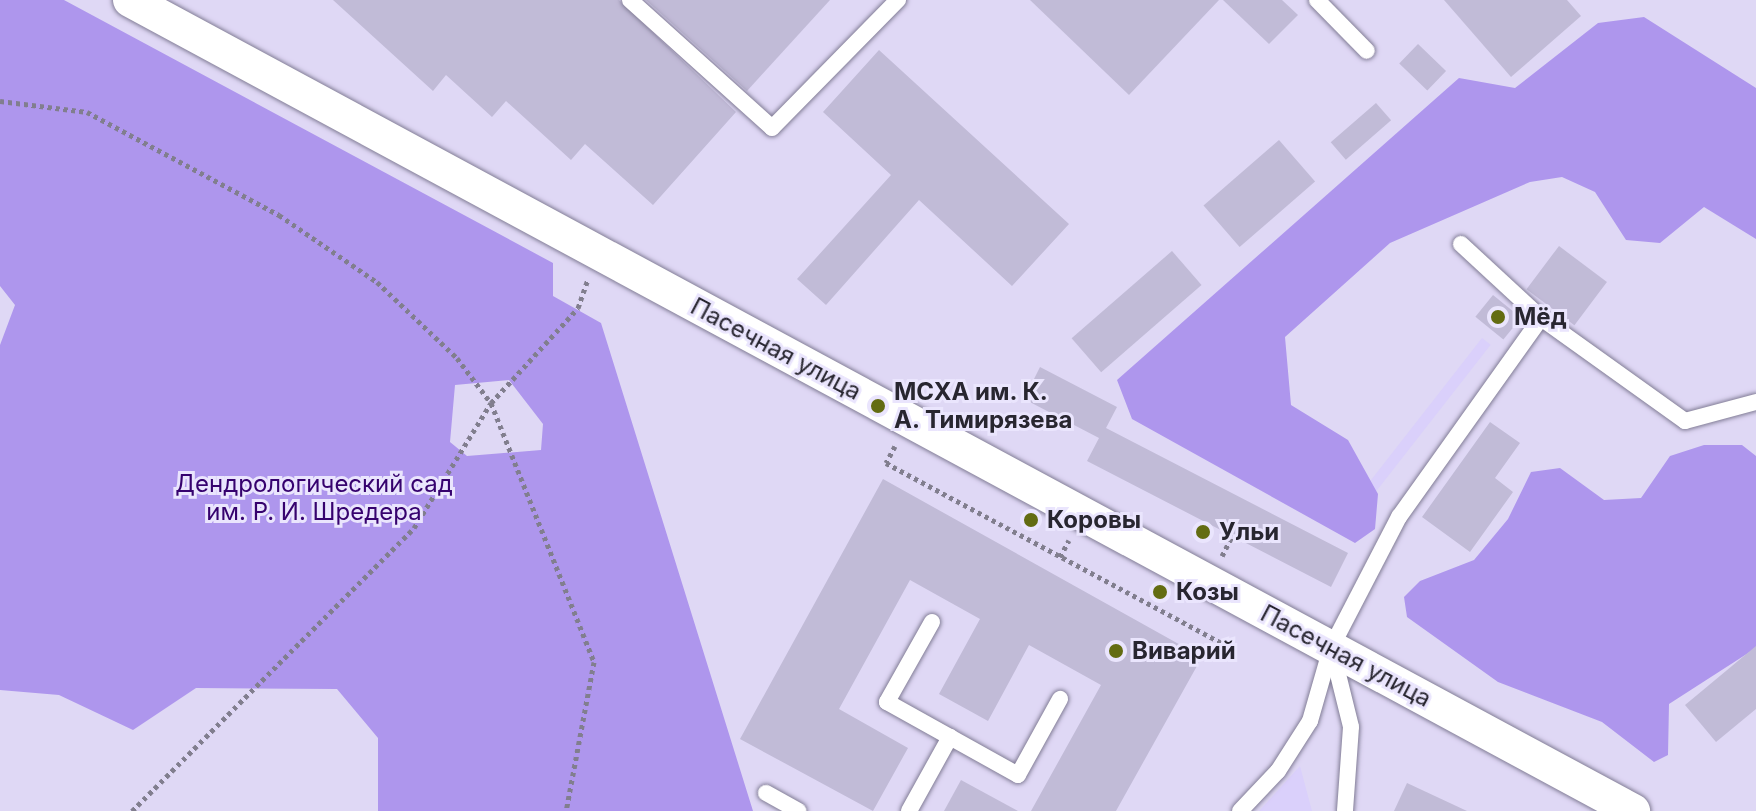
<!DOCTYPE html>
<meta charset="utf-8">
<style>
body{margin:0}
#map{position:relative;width:1756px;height:811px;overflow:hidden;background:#eae5fd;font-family:Inter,sans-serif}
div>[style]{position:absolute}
.built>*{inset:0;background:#dfd8f5;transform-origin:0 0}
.green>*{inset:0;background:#dad0fb;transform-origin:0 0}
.forest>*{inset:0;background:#ae96ed}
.building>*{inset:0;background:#c1bbd7;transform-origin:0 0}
.path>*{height:5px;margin-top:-2.5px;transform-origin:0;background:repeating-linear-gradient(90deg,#817e8e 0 4px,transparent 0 8px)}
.roads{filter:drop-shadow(0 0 2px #827d96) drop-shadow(0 0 2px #827d96)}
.lane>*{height:16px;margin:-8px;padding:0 8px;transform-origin:8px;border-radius:8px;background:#fff}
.street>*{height:34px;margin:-17px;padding:0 17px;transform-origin:17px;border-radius:17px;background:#fff}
.dots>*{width:22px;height:22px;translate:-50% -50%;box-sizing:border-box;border:4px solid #eae5fd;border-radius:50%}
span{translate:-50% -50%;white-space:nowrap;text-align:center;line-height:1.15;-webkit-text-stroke:6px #eae5fd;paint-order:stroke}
.poi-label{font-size:24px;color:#282630;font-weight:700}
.left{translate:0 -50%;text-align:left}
.street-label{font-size:24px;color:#282630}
.park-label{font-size:24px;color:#36026e}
</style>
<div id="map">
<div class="built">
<div style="left:0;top:0;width:1756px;height:811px"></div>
</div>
<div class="green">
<div style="left:1482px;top:338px;width:11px;height:220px;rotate:38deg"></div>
<div style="clip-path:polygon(1300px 766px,1312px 811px,1259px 811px)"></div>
</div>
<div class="forest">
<div style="clip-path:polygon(evenodd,0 0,64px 0,553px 263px,553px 296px,601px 323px,753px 811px,378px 811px,378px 738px,337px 689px,196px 688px,133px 730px,59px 695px,0 690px,0 345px,15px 305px,0 286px,0 0,509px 380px,543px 424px,541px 450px,467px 456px,450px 442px,455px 385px,509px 380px)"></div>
<div style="clip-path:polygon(1644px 17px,1756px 88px,1756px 239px,1704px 207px,1660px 243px,1626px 240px,1595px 192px,1562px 177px,1530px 182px,1390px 243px,1285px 337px,1291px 405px,1348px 440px,1378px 494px,1375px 529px,1355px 543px,1132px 419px,1117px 380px,1459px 78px,1515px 88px,1598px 23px)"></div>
<div style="clip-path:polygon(1704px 445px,1742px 445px,1756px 456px,1756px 648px,1669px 704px,1668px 755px,1654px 762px,1602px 722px,1498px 682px,1407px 617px,1404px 597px,1420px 581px,1474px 560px,1508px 519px,1531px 472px,1560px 468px,1604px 500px,1641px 498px,1670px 456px)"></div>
</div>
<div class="building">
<div style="clip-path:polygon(333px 0,619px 0,736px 112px,653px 205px,585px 144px,571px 160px,506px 101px,492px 117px,446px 75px,433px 91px)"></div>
<div style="clip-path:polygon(646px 0,830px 0,747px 91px)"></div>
<div style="clip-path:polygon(1030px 0,1219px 0,1129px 95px)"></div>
<div style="clip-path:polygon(1223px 0,1282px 0,1298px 15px,1269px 44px)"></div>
<div style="clip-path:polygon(1444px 0,1567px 0,1581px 16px,1511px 77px)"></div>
<div style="left:1418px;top:44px;width:39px;height:27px;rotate:44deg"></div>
<div style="clip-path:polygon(879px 50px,1069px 224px,1012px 286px,919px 200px,826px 305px,797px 279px,891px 175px,823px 112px)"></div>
<div style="left:1376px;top:103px;width:23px;height:60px;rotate:49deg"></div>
<div style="left:1279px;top:140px;width:55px;height:100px;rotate:49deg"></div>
<div style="left:1559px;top:246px;width:60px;height:54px;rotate:37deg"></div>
<div style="left:1172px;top:251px;width:45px;height:133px;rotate:49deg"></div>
<div style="left:1493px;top:295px;width:36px;height:28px;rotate:39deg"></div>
<div style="clip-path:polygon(1040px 367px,1117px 407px,1106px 428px,1348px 553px,1331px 587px,1087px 461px,1099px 438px,1024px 399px)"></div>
<div style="clip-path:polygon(1490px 422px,1520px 443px,1495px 478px,1513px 492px,1470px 552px,1422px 517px)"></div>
<div style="clip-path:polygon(883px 479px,1202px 657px,1116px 811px,1031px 811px,1101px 685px,1029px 645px,988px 721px,939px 694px,980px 619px,910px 580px,839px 709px,908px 748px,873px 811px,740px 739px)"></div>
<div style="clip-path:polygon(1756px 646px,1756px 709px,1716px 742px,1685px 705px)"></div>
<div style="clip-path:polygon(961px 780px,1018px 811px,944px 811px)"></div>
<div style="clip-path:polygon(1407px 783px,1467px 811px,1394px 811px)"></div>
</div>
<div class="path">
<div style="left:0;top:101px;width:88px;rotate:7.2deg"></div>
<div style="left:87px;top:112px;width:218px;rotate:28.2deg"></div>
<div style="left:279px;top:215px;width:119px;rotate:34.4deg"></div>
<div style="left:377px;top:282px;width:110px;rotate:43.5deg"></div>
<div style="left:457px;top:358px;width:56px;rotate:52.9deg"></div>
<div style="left:491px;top:403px;width:279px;rotate:68.3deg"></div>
<div style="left:594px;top:662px;width:152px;rotate:100.6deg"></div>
<div style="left:895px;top:446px;width:19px;rotate:118deg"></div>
<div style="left:886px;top:463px;width:388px;rotate:28.2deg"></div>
<div style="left:1222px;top:556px;width:22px;rotate:-63deg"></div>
<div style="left:1060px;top:557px;width:19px;rotate:-62deg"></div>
<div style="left:132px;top:811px;width:400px;rotate:-45.1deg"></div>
<div style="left:414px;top:528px;width:147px;rotate:-58.4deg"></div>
<div style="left:491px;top:403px;width:129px;rotate:-47.5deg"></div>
<div style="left:578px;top:308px;width:31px;rotate:-71deg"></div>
</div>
<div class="roads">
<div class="lane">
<div style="left:630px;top:0;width:191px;rotate:42deg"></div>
<div style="left:772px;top:128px;width:180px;rotate:-45.5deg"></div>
<div style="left:1317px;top:0;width:71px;rotate:45.6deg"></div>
<div style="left:1461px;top:244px;width:109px;rotate:42.8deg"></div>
<div style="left:1541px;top:318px;width:177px;rotate:35.6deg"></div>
<div style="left:1685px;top:421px;width:73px;rotate:-15deg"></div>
<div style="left:932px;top:622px;width:92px;rotate:119.4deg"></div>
<div style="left:887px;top:702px;width:150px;rotate:29.1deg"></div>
<div style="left:1018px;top:775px;width:87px;rotate:-61.1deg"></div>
<div style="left:1332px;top:650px;width:79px;rotate:76.1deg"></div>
<div style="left:1351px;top:727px;width:84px;rotate:94.1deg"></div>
<div style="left:766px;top:793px;width:37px;rotate:29deg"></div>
<div style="left:909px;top:811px;width:85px;rotate:-61deg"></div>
<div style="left:1240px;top:811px;width:55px;rotate:-46.5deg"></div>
<div style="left:1278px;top:771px;width:59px;rotate:-57.4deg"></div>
<div style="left:1310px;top:721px;width:76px;rotate:-74deg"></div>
<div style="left:1331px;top:648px;width:148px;rotate:-62.6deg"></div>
<div style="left:1399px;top:517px;width:244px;rotate:-54.5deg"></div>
</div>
<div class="street">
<div style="left:130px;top:0;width:1708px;rotate:28.35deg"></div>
</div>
</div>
<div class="dots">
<div style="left:1498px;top:317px;background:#636c12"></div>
<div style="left:878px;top:406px;background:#636c12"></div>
<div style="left:1031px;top:520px;background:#636c12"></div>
<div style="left:1203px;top:532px;background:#636c12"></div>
<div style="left:1160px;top:592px;background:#636c12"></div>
<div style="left:1116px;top:651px;background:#636c12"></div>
</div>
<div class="poi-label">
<span class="left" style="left:1514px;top:317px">Мёд</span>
<span class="left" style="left:894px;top:406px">МСХА им. К.<br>А. Тимирязева</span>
<span class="left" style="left:1047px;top:520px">Коровы</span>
<span class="left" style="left:1219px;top:532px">Ульи</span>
<span class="left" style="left:1176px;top:592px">Козы</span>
<span class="left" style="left:1132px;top:651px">Виварий</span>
</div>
<div class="street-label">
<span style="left:776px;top:349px;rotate:28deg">Пасечная улица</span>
<span style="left:1346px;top:656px;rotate:28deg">Пасечная улица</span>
</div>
<div class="park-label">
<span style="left:314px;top:498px">Дендрологический сад<br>им. Р. И. Шредера</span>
</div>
</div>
